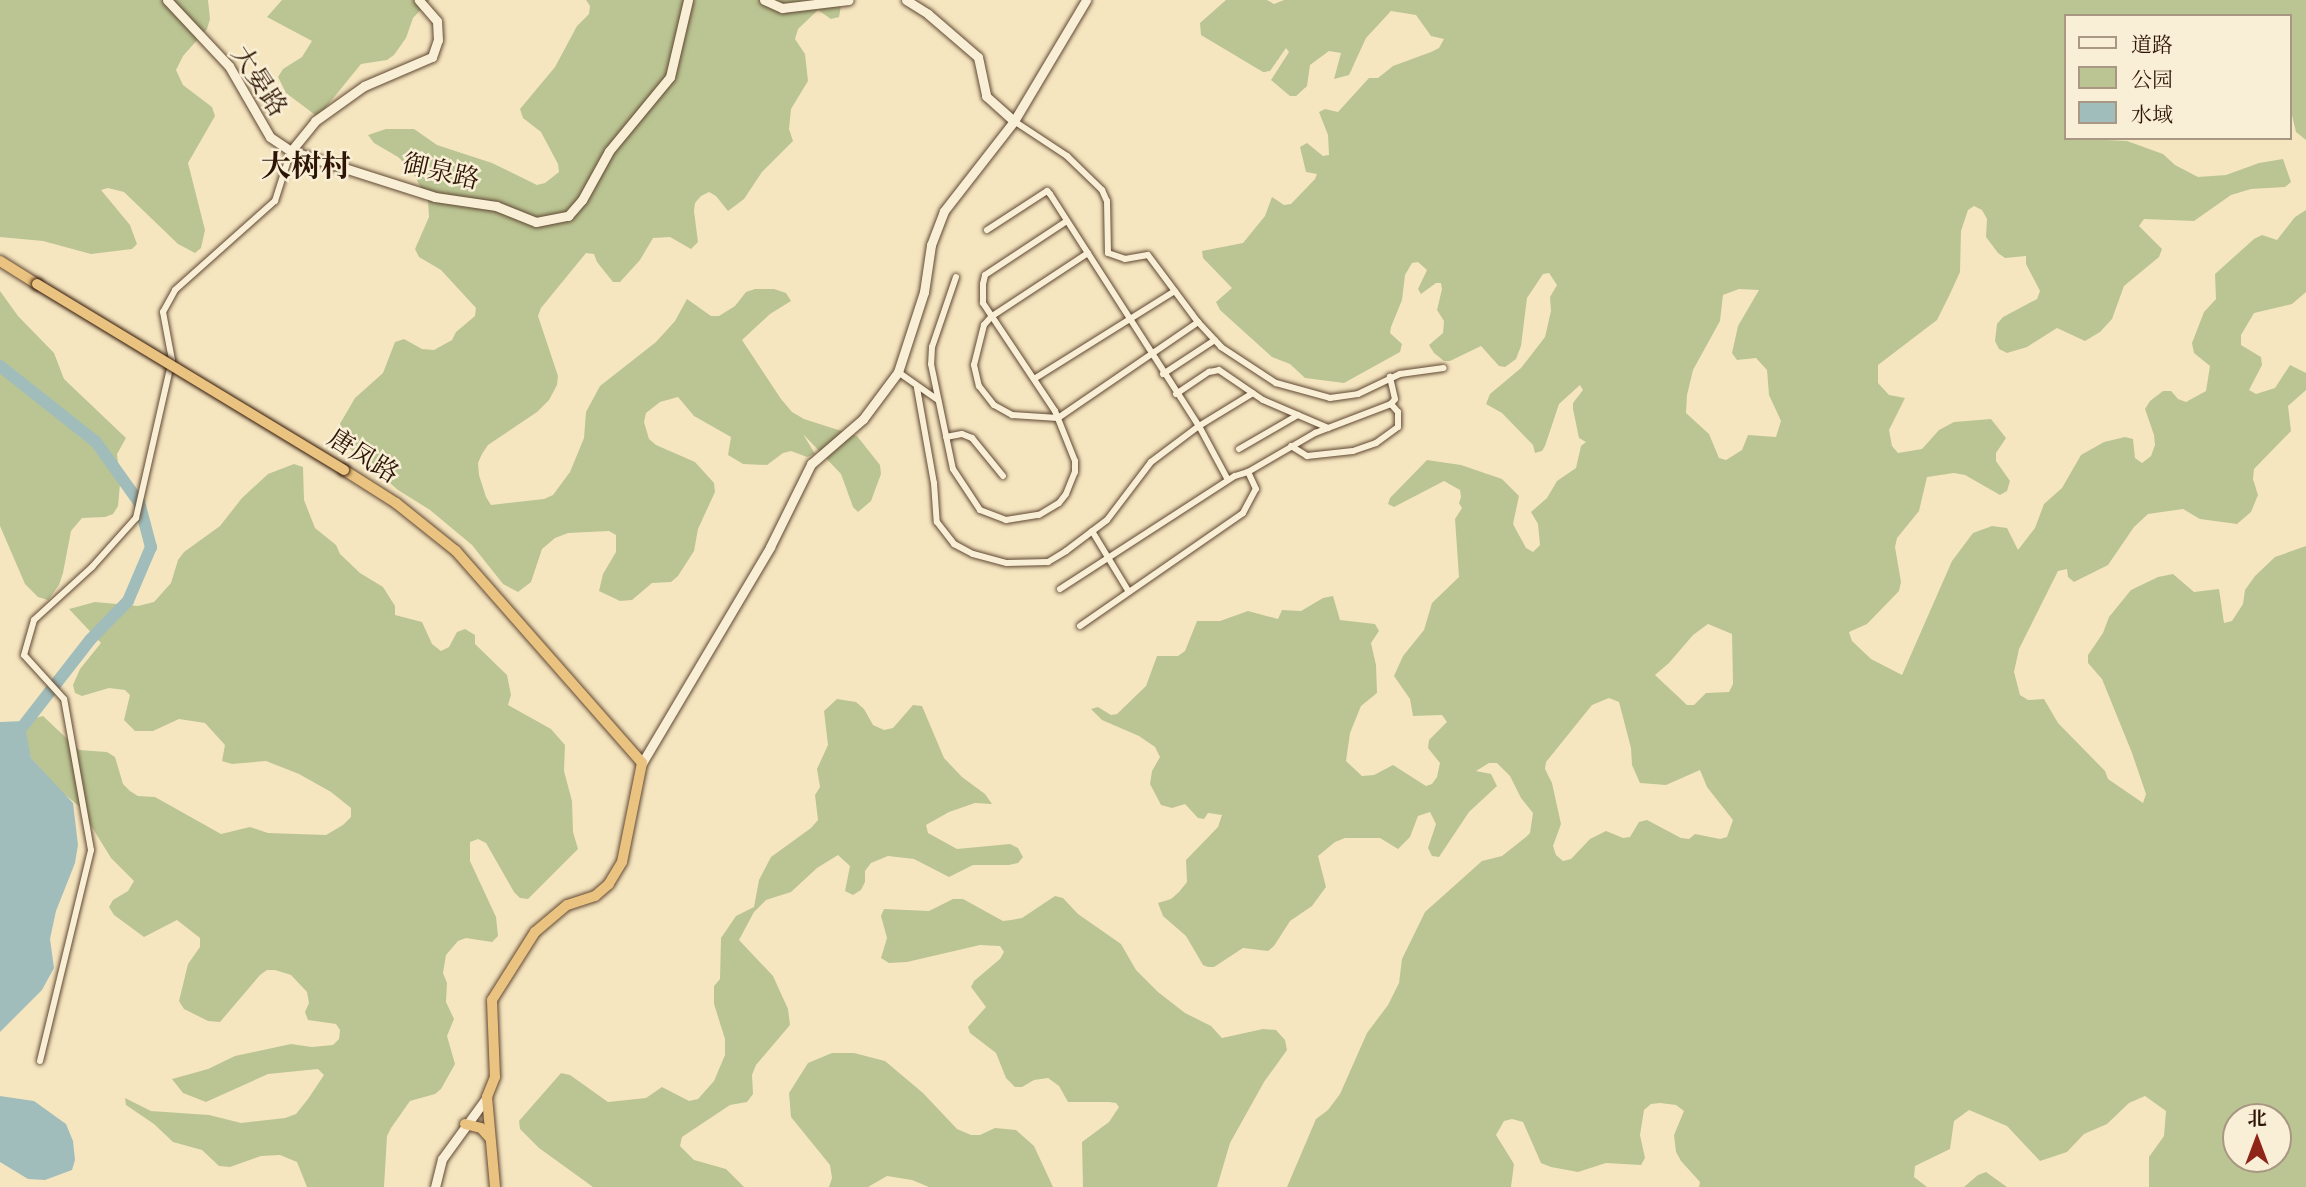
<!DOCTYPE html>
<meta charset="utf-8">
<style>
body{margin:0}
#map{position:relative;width:2306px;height:1187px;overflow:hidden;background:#f6e6c0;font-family:"IM FELL French Canon","Noto Serif SC",serif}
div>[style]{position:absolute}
.green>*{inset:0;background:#bbc593}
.water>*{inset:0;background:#a0bdbb}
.river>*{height:12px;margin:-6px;padding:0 6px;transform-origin:6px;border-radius:6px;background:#a0bdbb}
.roads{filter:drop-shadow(0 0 2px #604833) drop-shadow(0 0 2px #604833)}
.street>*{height:6px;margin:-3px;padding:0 3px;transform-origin:3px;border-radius:3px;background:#f9efd6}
.secondary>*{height:9px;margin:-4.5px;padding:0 4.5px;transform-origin:4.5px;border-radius:4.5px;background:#f9efd6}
.highway>*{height:10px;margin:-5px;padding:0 5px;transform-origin:5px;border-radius:5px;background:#ebc380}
.bridges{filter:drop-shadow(0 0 2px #2e1404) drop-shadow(0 0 2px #2e1404)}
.highway-bridge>*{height:10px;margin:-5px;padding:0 5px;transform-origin:5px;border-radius:5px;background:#ebc380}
span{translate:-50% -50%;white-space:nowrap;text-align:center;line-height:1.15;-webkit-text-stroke:5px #f9efd6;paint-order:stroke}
.street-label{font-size:26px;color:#2e1404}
.quarter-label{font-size:30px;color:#2e1404;font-weight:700}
.legend{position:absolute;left:2064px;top:14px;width:228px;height:126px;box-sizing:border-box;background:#f9efd6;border:2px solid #a89782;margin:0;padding:9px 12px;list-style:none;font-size:21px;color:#2e1404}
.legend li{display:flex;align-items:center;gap:14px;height:35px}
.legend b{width:35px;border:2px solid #a89782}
.north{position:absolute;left:2222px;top:1103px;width:70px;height:70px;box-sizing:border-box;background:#f9efd6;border:2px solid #a89782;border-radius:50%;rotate:0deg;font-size:19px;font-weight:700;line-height:28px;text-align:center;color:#2e1404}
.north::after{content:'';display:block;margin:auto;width:24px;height:32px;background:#8f2418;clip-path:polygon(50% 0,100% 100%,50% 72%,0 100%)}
</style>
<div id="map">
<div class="green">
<div style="clip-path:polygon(0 0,208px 0,210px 19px,207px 29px,183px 56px,176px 70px,183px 85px,212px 107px,215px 116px,188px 163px,205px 230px,201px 248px,195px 253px,178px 244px,124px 192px,108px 188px,101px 190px,130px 225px,137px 244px,132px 249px,91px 254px,43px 241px,0 237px)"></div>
<div style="clip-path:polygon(282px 0,430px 0,413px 18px,406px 38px,394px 55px,387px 60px,361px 64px,318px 117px,286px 93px,278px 77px,283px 69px,302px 57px,312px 41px,267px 17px)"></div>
<div style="clip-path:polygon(586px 0,842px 0,839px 17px,831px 19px,818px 10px,798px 29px,795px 39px,805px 54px,808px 81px,791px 109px,789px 129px,793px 141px,762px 172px,744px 199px,728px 211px,716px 196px,709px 192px,701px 196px,695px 203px,694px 211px,698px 242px,691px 249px,670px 237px,653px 238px,640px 260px,620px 282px,613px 282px,597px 262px,594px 254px,586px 253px,541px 308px,538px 316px,558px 376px,557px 385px,549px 400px,537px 412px,488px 445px,482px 454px,478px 463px,479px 475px,486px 497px,491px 505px,544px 499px,553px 495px,570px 472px,584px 438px,586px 412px,600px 386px,656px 342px,675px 321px,687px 299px,711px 316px,719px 316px,735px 306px,746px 292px,755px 289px,774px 289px,786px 293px,791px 301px,770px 314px,742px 340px,781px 399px,792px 412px,804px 419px,857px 436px,880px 465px,881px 474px,871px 501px,858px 512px,853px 507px,841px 474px,803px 434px,815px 454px,807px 457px,791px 451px,783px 453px,767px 465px,743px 464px,728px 455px,731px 437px,694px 416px,678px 397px,660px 402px,646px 413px,644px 422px,649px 439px,656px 445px,695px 462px,714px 483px,715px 492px,698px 529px,694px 551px,678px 576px,671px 582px,652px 583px,632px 600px,620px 601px,599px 591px,603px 574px,616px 552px,616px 535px,609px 531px,568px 533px,555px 538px,542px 549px,531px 582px,518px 592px,503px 584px,472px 545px,430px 510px,398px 490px,340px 440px,331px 439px,355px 398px,383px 373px,395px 342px,404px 339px,422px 349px,434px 350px,452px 340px,456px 332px,475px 316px,476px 308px,441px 270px,419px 257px,415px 249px,429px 217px,428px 201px,411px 169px,398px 157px,374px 143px,368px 135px,386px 129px,414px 129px,437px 145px,492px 163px,537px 185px,545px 183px,559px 172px,558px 164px,541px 132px,523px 118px,520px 109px,555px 67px,577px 26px,589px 14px,590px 6px)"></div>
<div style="clip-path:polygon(evenodd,1226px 0,1267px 0,1274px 4px,1284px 0,2306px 0,2306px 140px,2296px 132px,2290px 107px,2290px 16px,2066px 16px,2066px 138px,2127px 141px,2163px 154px,2175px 165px,2198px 177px,2226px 175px,2259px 163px,2283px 159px,2291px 182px,2285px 187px,2251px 189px,2231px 195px,2194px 221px,2144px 219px,2139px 226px,2162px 249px,2159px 257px,2124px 286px,2112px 319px,2100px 332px,2085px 341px,2057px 328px,2027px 347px,2007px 353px,1999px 349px,1995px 341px,1997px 324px,2003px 317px,2037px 299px,2040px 291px,2026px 264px,2026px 256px,2005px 258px,1998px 253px,1986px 237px,1987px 219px,1982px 210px,1974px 206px,1968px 210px,1961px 231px,1960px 272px,1949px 296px,1937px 320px,1878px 365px,1878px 383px,1889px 395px,1905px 398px,1889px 430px,1892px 446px,1898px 453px,1922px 449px,1939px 430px,1954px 422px,1991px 419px,2006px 438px,1996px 453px,1996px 461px,2010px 481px,2007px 491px,2000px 495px,1965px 475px,1954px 473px,1927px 477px,1919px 511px,1897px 538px,1895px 547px,1901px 582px,1899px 591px,1867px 624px,1849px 632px,1852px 641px,1871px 659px,1902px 675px,1952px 561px,1973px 533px,1992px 526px,2007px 528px,2018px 550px,2035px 528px,2044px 504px,2062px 488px,2081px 455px,2104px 442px,2125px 437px,2133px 439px,2135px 458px,2142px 463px,2151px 456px,2155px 445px,2154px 435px,2145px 409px,2150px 401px,2163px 391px,2171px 391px,2178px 399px,2186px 402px,2206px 391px,2210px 366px,2194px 353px,2192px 343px,2204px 312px,2216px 299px,2215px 274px,2254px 239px,2262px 235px,2277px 240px,2295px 217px,2306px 210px,2306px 292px,2292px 304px,2254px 313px,2241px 335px,2241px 345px,2261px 357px,2262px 365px,2249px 390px,2256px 394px,2275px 388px,2290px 365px,2306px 373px,2306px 390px,2288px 406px,2291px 431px,2254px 469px,2253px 479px,2258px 495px,2251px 512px,2237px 524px,2200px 519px,2183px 509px,2148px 514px,2134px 527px,2108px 565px,2074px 582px,2068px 577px,2067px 569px,2058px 571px,2019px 649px,2014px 672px,2020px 695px,2028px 700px,2044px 699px,2058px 723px,2105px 771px,2108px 779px,2143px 803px,2146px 794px,2132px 753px,2102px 679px,2088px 663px,2088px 655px,2103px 633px,2109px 617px,2131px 590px,2158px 577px,2173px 574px,2194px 592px,2219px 589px,2224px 623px,2232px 621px,2243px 604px,2245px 590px,2255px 576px,2275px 557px,2306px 546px,2306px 1187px,2149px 1187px,2149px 1157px,2164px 1136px,2166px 1111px,2145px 1096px,2129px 1103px,2107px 1124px,2084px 1134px,2067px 1152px,2040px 1161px,2007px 1126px,1969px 1110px,1954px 1121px,1950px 1149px,1915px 1166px,1914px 1177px,1927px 1187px,1699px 1187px,1700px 1182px,1681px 1161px,1676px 1152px,1674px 1135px,1684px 1111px,1676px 1105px,1660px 1103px,1651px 1104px,1644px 1110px,1640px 1135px,1645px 1158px,1641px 1165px,1606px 1163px,1578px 1172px,1551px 1167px,1541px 1163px,1523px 1122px,1512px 1119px,1504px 1121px,1496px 1135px,1514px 1164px,1511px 1187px,1287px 1187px,1316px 1119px,1328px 1110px,1340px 1094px,1367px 1033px,1388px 1005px,1399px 983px,1402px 959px,1425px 912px,1482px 861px,1502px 856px,1526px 837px,1530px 833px,1533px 813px,1521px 798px,1510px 776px,1497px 763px,1489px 763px,1476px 771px,1491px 774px,1497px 786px,1469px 812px,1439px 857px,1432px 856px,1428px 848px,1436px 824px,1430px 812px,1418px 816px,1410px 837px,1398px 849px,1380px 838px,1345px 838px,1335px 842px,1318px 856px,1326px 887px,1312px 906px,1290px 921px,1274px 946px,1268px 951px,1243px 948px,1214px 967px,1208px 967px,1203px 965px,1186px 936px,1163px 916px,1158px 903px,1171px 899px,1179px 892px,1187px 882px,1186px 860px,1218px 827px,1222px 815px,1208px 813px,1204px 819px,1198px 818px,1185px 804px,1172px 808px,1161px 805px,1150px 784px,1152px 771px,1160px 757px,1155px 747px,1139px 736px,1102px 720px,1091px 709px,1098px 707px,1111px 715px,1117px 714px,1146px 686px,1157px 656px,1178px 656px,1185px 651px,1197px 621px,1220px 621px,1248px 611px,1278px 619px,1282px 610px,1301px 611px,1323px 598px,1333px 596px,1340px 620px,1375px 624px,1379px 631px,1371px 643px,1376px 665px,1377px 693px,1361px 706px,1350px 733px,1346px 761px,1362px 776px,1374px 775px,1393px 765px,1426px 786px,1432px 784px,1437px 777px,1440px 763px,1428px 748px,1429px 740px,1447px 722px,1442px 715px,1413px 716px,1410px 699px,1394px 676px,1403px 656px,1424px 630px,1432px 603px,1459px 577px,1455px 519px,1462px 508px,1459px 503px,1461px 497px,1460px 490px,1444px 481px,1394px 507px,1388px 504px,1390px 498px,1427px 460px,1461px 465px,1502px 479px,1519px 496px,1513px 524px,1526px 548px,1533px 552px,1540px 545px,1538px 524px,1531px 512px,1547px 498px,1557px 481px,1576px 468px,1581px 446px,1586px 442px,1579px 438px,1573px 409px,1573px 403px,1583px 390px,1580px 385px,1559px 404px,1545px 446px,1542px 451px,1535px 453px,1533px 445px,1502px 413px,1486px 404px,1490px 394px,1521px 368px,1545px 337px,1551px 311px,1550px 297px,1557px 285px,1549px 273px,1543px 274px,1527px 298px,1521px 346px,1516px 359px,1505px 367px,1499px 366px,1481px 346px,1450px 361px,1444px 361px,1434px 353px,1429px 345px,1443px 333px,1444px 321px,1437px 310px,1442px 289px,1441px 283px,1436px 283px,1421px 294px,1418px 289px,1427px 270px,1418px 262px,1412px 263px,1405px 275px,1402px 300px,1391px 327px,1390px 333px,1402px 344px,1400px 352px,1344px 383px,1305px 378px,1290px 364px,1272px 357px,1220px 310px,1216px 302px,1232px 288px,1203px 258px,1202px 251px,1243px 243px,1265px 216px,1272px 197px,1284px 205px,1291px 204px,1315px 179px,1317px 174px,1306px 172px,1300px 147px,1307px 143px,1323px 156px,1329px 155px,1328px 135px,1319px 112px,1325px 109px,1338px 112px,1369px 78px,1378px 78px,1393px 66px,1431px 52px,1439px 48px,1444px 39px,1431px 36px,1416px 15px,1391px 11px,1366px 38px,1349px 75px,1334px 79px,1341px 53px,1329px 51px,1310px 65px,1307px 86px,1296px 96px,1290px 96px,1271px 80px,1289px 52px,1286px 48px,1270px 71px,1263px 72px,1201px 35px,1200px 23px,1226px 0,1739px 289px,1759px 290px,1738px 326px,1732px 353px,1737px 360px,1756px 358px,1767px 370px,1769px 395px,1781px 421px,1776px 437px,1748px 435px,1742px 450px,1726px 460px,1719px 458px,1709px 434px,1686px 413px,1687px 395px,1693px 370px,1720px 321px,1723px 295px,1739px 289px,1226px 0,1708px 624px,1732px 634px,1733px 684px,1729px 692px,1706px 693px,1694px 705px,1687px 705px,1655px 675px,1669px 663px,1693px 635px,1708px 624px,1226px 0,1609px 698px,1619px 702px,1631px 748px,1632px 765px,1640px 783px,1666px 785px,1700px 770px,1707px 787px,1733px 820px,1727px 837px,1720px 839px,1695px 834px,1689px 839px,1681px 838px,1647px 820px,1639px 822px,1630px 837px,1623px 838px,1606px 831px,1590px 839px,1571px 859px,1563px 861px,1556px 855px,1553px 846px,1561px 824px,1552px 783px,1545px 769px,1546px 762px,1592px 705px,1609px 698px,1226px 0,2236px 1117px,2278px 1117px,2278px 1159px,2236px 1159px,2236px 1117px)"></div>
<div style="clip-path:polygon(0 291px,18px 316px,54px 353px,64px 379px,126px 438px,117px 454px,120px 484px,118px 506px,113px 514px,105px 517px,82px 518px,71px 531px,63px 573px,59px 585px,48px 600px,38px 597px,25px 584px,0 526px)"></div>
<div style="clip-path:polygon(294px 464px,303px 467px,304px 500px,315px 528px,336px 545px,340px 554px,360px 573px,383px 587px,395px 606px,395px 615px,422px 622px,432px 644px,441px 651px,449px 647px,457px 632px,465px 629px,475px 635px,475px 644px,507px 675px,511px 695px,508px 705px,551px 729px,565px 745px,564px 771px,572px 801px,573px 832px,578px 849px,528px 899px,520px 898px,514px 892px,486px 843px,478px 839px,470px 842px,470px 861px,496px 917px,498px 936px,492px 942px,466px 938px,458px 941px,446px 955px,443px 973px,447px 983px,446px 1002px,454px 1019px,447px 1036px,455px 1064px,441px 1089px,435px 1094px,410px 1101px,391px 1128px,387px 1136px,384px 1187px,307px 1187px,297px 1162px,280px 1155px,261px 1156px,230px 1167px,219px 1166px,202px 1150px,173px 1142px,154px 1124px,126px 1105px,125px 1098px,151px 1111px,209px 1115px,241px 1123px,285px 1118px,296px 1114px,308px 1099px,324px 1075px,318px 1069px,268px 1074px,206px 1102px,183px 1093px,172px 1079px,208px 1069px,235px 1056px,291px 1044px,312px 1047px,333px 1045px,339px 1039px,340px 1030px,336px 1024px,308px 1020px,305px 1012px,309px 1003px,307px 992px,291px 975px,275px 970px,267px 970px,260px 975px,220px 1022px,208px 1021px,184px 1009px,179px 1001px,188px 964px,200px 947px,200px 938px,177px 920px,144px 937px,114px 915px,109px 907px,113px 900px,128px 891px,134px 881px,111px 858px,79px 806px,59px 790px,31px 758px,24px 733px,24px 721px,43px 716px,79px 750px,107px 752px,115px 757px,123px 784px,130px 791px,138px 796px,155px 797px,221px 834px,250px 827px,268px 833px,326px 835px,343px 825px,351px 817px,351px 808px,331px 792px,299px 774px,266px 761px,232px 764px,222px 761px,225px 745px,205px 723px,179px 719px,153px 731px,135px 731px,124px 720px,130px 695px,125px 690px,109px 688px,82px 696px,75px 693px,73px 685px,80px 669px,101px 643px,69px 609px,95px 602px,138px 606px,154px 602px,171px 583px,178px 560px,184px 552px,220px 526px,242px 498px,268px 474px)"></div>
<div style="clip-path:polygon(837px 699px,856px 702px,864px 709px,873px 725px,884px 730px,893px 728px,913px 705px,922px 706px,944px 758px,962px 777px,985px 794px,992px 804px,975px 803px,949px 812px,926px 825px,928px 833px,957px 849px,1010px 844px,1018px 848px,1023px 857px,1018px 863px,1009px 865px,973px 865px,949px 877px,914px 859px,888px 856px,871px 863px,865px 871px,865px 882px,861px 890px,853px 895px,845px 891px,850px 866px,838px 855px,817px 868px,791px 892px,766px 900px,754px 912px,739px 940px,773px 976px,788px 1009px,790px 1025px,756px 1065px,752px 1075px,753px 1094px,747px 1102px,730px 1105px,682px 1137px,680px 1146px,694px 1160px,726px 1169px,744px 1187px,593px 1187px,539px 1148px,520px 1129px,519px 1121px,561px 1073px,570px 1075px,608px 1102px,646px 1098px,662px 1087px,689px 1101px,698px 1099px,714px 1081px,725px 1055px,725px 1039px,714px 1004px,714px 986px,720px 979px,721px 938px,736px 916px,754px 907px,759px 880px,771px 857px,811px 828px,818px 820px,815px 795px,820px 787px,817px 769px,828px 745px,824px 711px)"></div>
<div style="clip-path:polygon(1055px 896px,1063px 898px,1078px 914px,1121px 944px,1136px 970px,1158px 992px,1185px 1013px,1211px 1026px,1222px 1038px,1263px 1029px,1276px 1030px,1285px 1040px,1287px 1050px,1264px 1082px,1230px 1143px,1217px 1187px,1083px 1187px,1082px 1142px,1109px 1122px,1119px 1107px,1116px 1103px,1109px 1102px,1068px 1102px,1059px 1086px,1048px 1078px,1034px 1080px,1022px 1087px,1015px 1087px,1006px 1078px,996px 1053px,970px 1033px,968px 1027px,986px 1007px,971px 987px,974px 981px,1000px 959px,1004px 952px,1000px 946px,980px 945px,907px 962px,889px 963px,881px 958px,887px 938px,881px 916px,884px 909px,929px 911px,953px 899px,963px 899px,1003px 921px,1011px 920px,1022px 918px)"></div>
<div style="clip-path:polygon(854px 1053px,885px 1061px,923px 1093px,957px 1129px,971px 1135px,980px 1135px,995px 1128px,1016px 1130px,1034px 1146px,1053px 1187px,929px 1187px,912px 1180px,887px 1176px,868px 1187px,829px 1187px,832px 1178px,830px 1165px,791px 1117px,789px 1093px,808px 1063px,832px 1053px)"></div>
<div style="clip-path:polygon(1986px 1172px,2007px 1187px,1964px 1187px,1978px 1175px)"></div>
</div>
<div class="water">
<div style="clip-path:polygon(24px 721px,31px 758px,73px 803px,78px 845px,75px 863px,56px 911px,50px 939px,54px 968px,42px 990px,0 1032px,0 722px)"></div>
<div style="clip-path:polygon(0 1096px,34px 1101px,66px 1124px,73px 1141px,75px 1160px,72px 1170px,45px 1180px,28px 1179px,0 1162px)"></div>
</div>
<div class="river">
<div style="left:0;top:366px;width:122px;rotate:38.4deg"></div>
<div style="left:96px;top:442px;width:74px;rotate:54.4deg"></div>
<div style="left:139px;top:502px;width:47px;rotate:75.1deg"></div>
<div style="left:151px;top:547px;width:59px;rotate:113.1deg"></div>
<div style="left:128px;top:601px;width:54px;rotate:134.3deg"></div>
<div style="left:90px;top:640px;width:114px;rotate:127.9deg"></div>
<div style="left:20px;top:730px;width:39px;rotate:120deg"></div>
</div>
<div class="roads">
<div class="street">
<div style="left:1014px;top:121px;width:64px;rotate:33.4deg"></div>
<div style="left:1067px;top:156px;width:49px;rotate:44.2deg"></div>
<div style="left:1102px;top:190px;width:12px;rotate:66deg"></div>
<div style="left:1107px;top:201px;width:52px;rotate:88.9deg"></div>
<div style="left:1108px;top:253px;width:18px;rotate:19deg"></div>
<div style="left:1125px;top:259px;width:23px;rotate:-10deg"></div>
<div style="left:1148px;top:255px;width:84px;rotate:53.3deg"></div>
<div style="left:1198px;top:322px;width:34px;rotate:47deg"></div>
<div style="left:1221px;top:347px;width:66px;rotate:33.2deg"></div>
<div style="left:1276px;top:383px;width:56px;rotate:15.5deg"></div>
<div style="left:1330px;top:398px;width:28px;rotate:-8deg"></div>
<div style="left:1358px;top:394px;width:47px;rotate:-25.5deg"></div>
<div style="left:1400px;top:374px;width:44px;rotate:-7.8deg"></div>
<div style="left:987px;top:230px;width:72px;rotate:-33deg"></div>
<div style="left:1047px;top:191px;width:4px;rotate:45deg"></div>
<div style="left:1050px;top:194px;width:276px;rotate:57.3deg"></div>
<div style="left:1199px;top:426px;width:61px;rotate:61.8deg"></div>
<div style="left:1088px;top:253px;width:115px;rotate:146.7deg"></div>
<div style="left:992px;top:316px;width:12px;rotate:132deg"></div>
<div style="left:984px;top:325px;width:41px;rotate:104deg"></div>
<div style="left:974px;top:365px;width:22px;rotate:77deg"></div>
<div style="left:979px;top:386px;width:24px;rotate:52deg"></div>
<div style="left:994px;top:405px;width:21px;rotate:29deg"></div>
<div style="left:1012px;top:415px;width:46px;rotate:3.7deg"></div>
<div style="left:1058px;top:418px;width:170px;rotate:-34.4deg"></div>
<div style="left:956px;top:277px;width:74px;rotate:108.9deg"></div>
<div style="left:932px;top:347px;width:17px;rotate:93deg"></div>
<div style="left:931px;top:364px;width:107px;rotate:78.2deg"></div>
<div style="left:953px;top:469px;width:49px;rotate:56.6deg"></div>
<div style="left:980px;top:510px;width:28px;rotate:21deg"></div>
<div style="left:1006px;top:520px;width:33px;rotate:-9deg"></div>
<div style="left:1039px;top:515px;width:23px;rotate:-31deg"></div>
<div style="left:1059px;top:503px;width:11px;rotate:-52deg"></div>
<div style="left:1066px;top:494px;width:24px;rotate:-68deg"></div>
<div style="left:1075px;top:472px;width:11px;rotate:-90deg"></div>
<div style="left:1075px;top:461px;width:54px;rotate:-111.8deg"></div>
<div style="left:1055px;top:411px;width:130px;rotate:-123.7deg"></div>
<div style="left:983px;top:303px;width:19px;rotate:-90deg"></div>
<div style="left:983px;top:284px;width:9px;rotate:-77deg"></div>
<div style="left:985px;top:275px;width:98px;rotate:-33.4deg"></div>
<div style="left:898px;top:372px;width:49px;rotate:35deg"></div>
<div style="left:1163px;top:374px;width:62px;rotate:-33.2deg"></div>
<div style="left:1034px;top:379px;width:166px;rotate:-32deg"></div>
<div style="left:917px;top:388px;width:97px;rotate:79.9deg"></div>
<div style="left:934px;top:483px;width:39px;rotate:86deg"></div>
<div style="left:937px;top:522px;width:28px;rotate:52deg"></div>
<div style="left:954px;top:544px;width:21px;rotate:28deg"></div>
<div style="left:973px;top:554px;width:35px;rotate:15deg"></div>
<div style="left:1007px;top:563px;width:41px;rotate:-1.4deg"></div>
<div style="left:1048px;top:562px;width:21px;rotate:-31deg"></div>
<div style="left:1066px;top:551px;width:51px;rotate:-37.1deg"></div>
<div style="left:1107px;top:520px;width:73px;rotate:-52.8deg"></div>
<div style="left:1151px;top:462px;width:60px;rotate:-36.9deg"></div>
<div style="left:1199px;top:426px;width:63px;rotate:-31.4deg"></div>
<div style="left:1176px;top:394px;width:40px;rotate:-34deg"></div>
<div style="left:1209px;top:372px;width:10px;rotate:-11deg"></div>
<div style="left:1219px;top:370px;width:53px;rotate:34.3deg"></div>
<div style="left:1263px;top:400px;width:71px;rotate:23.3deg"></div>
<div style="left:946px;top:437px;width:16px;rotate:-11deg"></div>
<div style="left:962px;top:434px;width:11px;rotate:22deg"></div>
<div style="left:972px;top:438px;width:49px;rotate:50.8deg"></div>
<div style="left:1291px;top:446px;width:19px;rotate:32deg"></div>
<div style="left:1307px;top:456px;width:46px;rotate:-6.2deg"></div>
<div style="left:1353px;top:451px;width:24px;rotate:-19deg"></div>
<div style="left:1376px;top:443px;width:27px;rotate:-36deg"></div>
<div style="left:1398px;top:427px;width:15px;rotate:-90deg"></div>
<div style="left:1398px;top:412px;width:11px;rotate:-131deg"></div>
<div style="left:1239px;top:449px;width:68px;rotate:-30deg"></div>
<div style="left:1092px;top:531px;width:71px;rotate:58.8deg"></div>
<div style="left:1060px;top:589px;width:208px;rotate:-32.9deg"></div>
<div style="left:1235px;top:476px;width:14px;rotate:-17deg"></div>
<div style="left:1248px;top:472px;width:78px;rotate:-30.2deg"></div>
<div style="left:1315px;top:433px;width:81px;rotate:-20.9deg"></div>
<div style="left:1391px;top:404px;width:6px;rotate:-51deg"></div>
<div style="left:1395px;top:399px;width:23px;rotate:-103deg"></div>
<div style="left:1080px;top:626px;width:198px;rotate:-34.7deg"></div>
<div style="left:1243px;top:513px;width:27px;rotate:-62deg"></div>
<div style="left:1256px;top:489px;width:19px;rotate:-115deg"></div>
<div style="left:40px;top:1061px;width:217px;rotate:-76.4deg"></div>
<div style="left:91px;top:850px;width:153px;rotate:-100.1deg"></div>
<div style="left:64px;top:699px;width:59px;rotate:-132.3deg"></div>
<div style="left:24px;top:655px;width:36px;rotate:-74deg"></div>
<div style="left:34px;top:620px;width:79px;rotate:-42.4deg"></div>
<div style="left:92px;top:567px;width:66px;rotate:-48.1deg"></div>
<div style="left:136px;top:518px;width:162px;rotate:-77.2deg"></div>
<div style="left:172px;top:360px;width:49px;rotate:-100.6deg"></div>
<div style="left:163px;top:312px;width:25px;rotate:-61deg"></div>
<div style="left:175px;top:290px;width:134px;rotate:-41.7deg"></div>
<div style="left:275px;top:201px;width:52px;rotate:-72.3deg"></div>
</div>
<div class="secondary">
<div style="left:167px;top:0;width:91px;rotate:46.8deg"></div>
<div style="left:229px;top:66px;width:82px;rotate:60deg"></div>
<div style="left:270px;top:137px;width:25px;rotate:34deg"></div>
<div style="left:291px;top:151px;width:151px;rotate:17.7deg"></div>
<div style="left:435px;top:197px;width:62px;rotate:8.4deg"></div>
<div style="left:496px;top:206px;width:43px;rotate:21.8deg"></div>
<div style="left:536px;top:222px;width:33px;rotate:-11deg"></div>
<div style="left:568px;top:216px;width:21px;rotate:-49deg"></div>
<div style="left:582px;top:200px;width:56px;rotate:-61.1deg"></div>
<div style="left:609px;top:151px;width:96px;rotate:-50.5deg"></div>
<div style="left:670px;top:77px;width:79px;rotate:-76.8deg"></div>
<div style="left:764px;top:0;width:20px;rotate:24deg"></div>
<div style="left:782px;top:8px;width:67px;rotate:-6.8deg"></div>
<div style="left:906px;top:0;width:26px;rotate:32deg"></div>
<div style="left:928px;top:14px;width:66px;rotate:40.7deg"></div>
<div style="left:978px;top:57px;width:40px;rotate:78deg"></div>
<div style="left:986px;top:96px;width:38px;rotate:42deg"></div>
<div style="left:291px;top:151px;width:38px;rotate:-51deg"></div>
<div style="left:315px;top:121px;width:60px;rotate:-35.5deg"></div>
<div style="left:364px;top:86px;width:74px;rotate:-23.1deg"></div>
<div style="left:432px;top:57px;width:18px;rotate:-71deg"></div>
<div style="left:438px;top:40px;width:19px;rotate:-93deg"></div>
<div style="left:437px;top:21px;width:28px;rotate:-131deg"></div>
<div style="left:642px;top:763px;width:251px;rotate:-59.3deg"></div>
<div style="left:770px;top:547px;width:93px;rotate:-63.7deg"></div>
<div style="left:811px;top:464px;width:69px;rotate:-40.9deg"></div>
<div style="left:863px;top:419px;width:59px;rotate:-53.3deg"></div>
<div style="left:898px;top:372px;width:84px;rotate:-72deg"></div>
<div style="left:924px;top:292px;width:48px;rotate:-81.5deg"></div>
<div style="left:931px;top:245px;width:36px;rotate:-69deg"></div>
<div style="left:944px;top:211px;width:114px;rotate:-52.1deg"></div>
<div style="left:1014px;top:121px;width:141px;rotate:-59.2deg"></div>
<div style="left:435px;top:1187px;width:29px;rotate:-76deg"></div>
<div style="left:442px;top:1159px;width:77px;rotate:-54deg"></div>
</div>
<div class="highway">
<div style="left:0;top:261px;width:44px;rotate:31.9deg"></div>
<div style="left:344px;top:470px;width:62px;rotate:32.4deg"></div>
<div style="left:396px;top:503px;width:77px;rotate:38.7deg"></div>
<div style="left:456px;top:551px;width:282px;rotate:48.7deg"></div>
<div style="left:642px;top:763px;width:101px;rotate:101.4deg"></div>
<div style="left:622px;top:862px;width:26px;rotate:121deg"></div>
<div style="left:609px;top:884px;width:18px;rotate:139deg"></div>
<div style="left:595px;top:896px;width:29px;rotate:162deg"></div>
<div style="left:567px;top:905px;width:42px;rotate:139.8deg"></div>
<div style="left:535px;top:932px;width:80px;rotate:122.3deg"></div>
<div style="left:492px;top:1000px;width:77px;rotate:87.8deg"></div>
<div style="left:495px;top:1077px;width:22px;rotate:112deg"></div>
<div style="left:487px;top:1097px;width:90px;rotate:84.9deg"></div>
<div style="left:465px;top:1124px;width:16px;rotate:14deg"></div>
<div style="left:481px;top:1128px;width:13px;rotate:48deg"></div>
</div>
</div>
<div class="bridges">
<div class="highway-bridge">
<div style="left:37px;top:284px;width:359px;rotate:31.2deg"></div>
</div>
</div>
<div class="street-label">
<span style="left:259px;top:81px;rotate:57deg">大晏路</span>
<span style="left:441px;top:172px;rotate:13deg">御泉路</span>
<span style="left:363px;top:456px;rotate:32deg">唐凤路</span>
</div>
<div class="quarter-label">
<span style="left:306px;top:167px">大树村</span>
</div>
<ul class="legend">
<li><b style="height:9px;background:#f9efd6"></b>道路</li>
<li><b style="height:19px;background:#bbc593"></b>公园</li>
<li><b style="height:19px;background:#a0bdbb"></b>水域</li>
</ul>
<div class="north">北</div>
</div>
